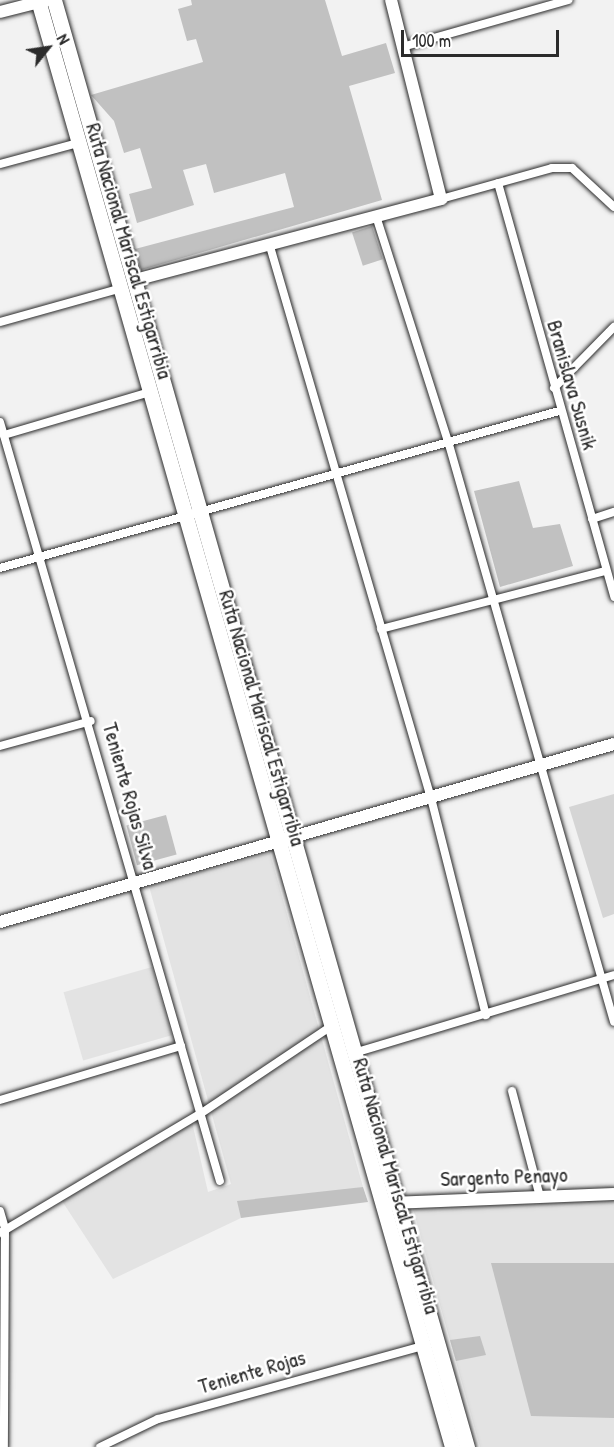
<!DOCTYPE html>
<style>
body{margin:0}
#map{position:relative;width:614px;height:1447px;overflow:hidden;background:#f2f2f2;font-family:"Patrick Hand",sans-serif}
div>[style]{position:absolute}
.built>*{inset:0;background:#e3e3e3;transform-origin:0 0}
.green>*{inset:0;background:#d5d5d5}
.building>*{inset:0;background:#c1c1c1;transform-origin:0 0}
.roads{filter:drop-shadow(0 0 2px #2b2b2b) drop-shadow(0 0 2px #2b2b2b)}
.street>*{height:8px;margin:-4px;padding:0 4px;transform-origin:4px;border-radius:4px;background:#fff}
.secondary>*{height:12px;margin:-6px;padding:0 6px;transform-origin:6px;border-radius:6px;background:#fff}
.highway>*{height:15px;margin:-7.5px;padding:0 7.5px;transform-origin:7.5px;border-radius:7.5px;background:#fff}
span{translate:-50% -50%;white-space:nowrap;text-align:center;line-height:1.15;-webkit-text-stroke:5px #fff;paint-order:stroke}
.street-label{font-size:21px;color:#2b2b2b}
.north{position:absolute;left:18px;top:18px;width:60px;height:60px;-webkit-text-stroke:4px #fff;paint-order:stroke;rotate:60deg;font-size:16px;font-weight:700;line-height:24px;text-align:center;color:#2b2b2b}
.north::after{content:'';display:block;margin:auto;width:21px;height:27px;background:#2b2b2b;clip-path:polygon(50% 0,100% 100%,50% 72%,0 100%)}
.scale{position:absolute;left:401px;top:30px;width:158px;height:27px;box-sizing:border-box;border:3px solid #2b2b2b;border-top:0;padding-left:8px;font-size:18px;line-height:21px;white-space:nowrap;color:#2b2b2b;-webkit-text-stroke:4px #fff;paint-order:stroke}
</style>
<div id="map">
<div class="built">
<div style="clip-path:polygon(270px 853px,363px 1187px,241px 1218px,113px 1279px,62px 1201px,192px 1122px,208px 1192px,231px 1184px,149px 886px)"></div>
<div style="left:152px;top:967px;width:71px;height:92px;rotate:74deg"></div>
<div style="clip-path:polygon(614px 1200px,614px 1447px,480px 1447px,413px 1209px)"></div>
</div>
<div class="green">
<div style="clip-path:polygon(614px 794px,614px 914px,603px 918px,569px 807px)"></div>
</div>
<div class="building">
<div style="clip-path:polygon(191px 0,325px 0,342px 56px,386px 43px,395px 73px,349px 86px,382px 200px,141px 270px,135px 249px,294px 207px,285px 173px,214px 193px,206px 164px,183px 170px,194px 205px,137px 223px,129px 194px,152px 188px,140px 148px,124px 153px,114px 121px,91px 95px,203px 62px,196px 39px,187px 41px,178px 9px,192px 5px)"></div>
<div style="left:372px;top:226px;width:35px;height:21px;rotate:72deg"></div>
<div style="clip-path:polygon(519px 481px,533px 528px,560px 524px,573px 566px,500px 587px,474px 491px)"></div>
<div style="left:166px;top:815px;width:41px;height:41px;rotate:75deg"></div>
<div style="clip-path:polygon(363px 1187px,368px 1202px,241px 1218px,237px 1201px)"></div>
<div style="clip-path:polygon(491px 1263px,614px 1263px,614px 1418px,531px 1416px)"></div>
<div style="clip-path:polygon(480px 1336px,486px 1355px,456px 1361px,450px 1340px)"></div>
</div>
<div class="roads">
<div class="street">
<div style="left:402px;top:47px;width:173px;rotate:-15.8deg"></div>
<div style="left:0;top:164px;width:81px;rotate:-15.1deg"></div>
<div style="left:498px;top:183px;width:430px;rotate:74.3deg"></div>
<div style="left:441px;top:199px;width:115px;rotate:-15.6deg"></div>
<div style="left:552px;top:168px;width:20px"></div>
<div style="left:572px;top:168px;width:57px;rotate:42.9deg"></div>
<div style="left:376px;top:216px;width:236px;rotate:72.3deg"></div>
<div style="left:448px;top:441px;width:604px;rotate:74.05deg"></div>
<div style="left:269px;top:243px;width:578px;rotate:73.73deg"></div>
<div style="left:431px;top:798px;width:224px;rotate:75.8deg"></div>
<div style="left:0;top:322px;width:123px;rotate:-15.6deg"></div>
<div style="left:554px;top:388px;width:86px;rotate:-45.5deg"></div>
<div style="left:0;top:422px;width:790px;rotate:73.84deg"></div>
<div style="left:4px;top:435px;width:149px;rotate:-16.4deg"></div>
<div style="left:592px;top:519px;width:23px;rotate:-18deg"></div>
<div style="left:0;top:568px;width:581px;rotate:-15.69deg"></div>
<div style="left:381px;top:629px;width:232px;rotate:-14.5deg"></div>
<div style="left:0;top:746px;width:94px;rotate:-15.4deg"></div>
<div style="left:354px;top:1053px;width:271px;rotate:-16.7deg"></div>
<div style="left:512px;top:1091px;width:106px;rotate:75.2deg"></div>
<div style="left:0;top:1100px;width:189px;rotate:-16.6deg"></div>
<div style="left:0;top:1211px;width:19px;rotate:74deg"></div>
<div style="left:5px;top:1229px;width:218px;rotate:90.3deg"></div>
<div style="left:0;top:1233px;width:233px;rotate:-30.8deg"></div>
<div style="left:200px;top:1114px;width:156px;rotate:-33.8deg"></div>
<div style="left:100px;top:1447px;width:64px;rotate:-25.8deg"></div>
<div style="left:158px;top:1419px;width:272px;rotate:-15.4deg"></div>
</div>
<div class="secondary">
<div style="left:0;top:12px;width:49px;rotate:-14.3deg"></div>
<div style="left:135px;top:280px;width:317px;rotate:-14.8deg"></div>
<div style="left:441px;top:199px;width:205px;rotate:-104.1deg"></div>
<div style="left:0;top:922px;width:639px;rotate:-16.17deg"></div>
<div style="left:391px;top:1203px;width:223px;rotate:-2.3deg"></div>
</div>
<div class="highway">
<div style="left:38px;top:0;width:1505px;rotate:74.03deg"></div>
<div style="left:54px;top:0;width:1505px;rotate:74.07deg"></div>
</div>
</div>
<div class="street-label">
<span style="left:129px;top:251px;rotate:74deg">Ruta Nacional Mariscal Estigarribia</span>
<span style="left:572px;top:385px;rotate:74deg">Branislava Susnik</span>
<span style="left:262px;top:718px;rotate:74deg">Ruta Nacional Mariscal Estigarribia</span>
<span style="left:130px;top:796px;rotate:74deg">Teniente Rojas Silva</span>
<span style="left:504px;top:1177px;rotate:-2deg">Sargento Penayo</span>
<span style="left:396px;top:1186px;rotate:74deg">Ruta Nacional Mariscal Estigarribia</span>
<span style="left:252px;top:1372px;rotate:-16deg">Teniente Rojas</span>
</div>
<div class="north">N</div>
<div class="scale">100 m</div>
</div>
